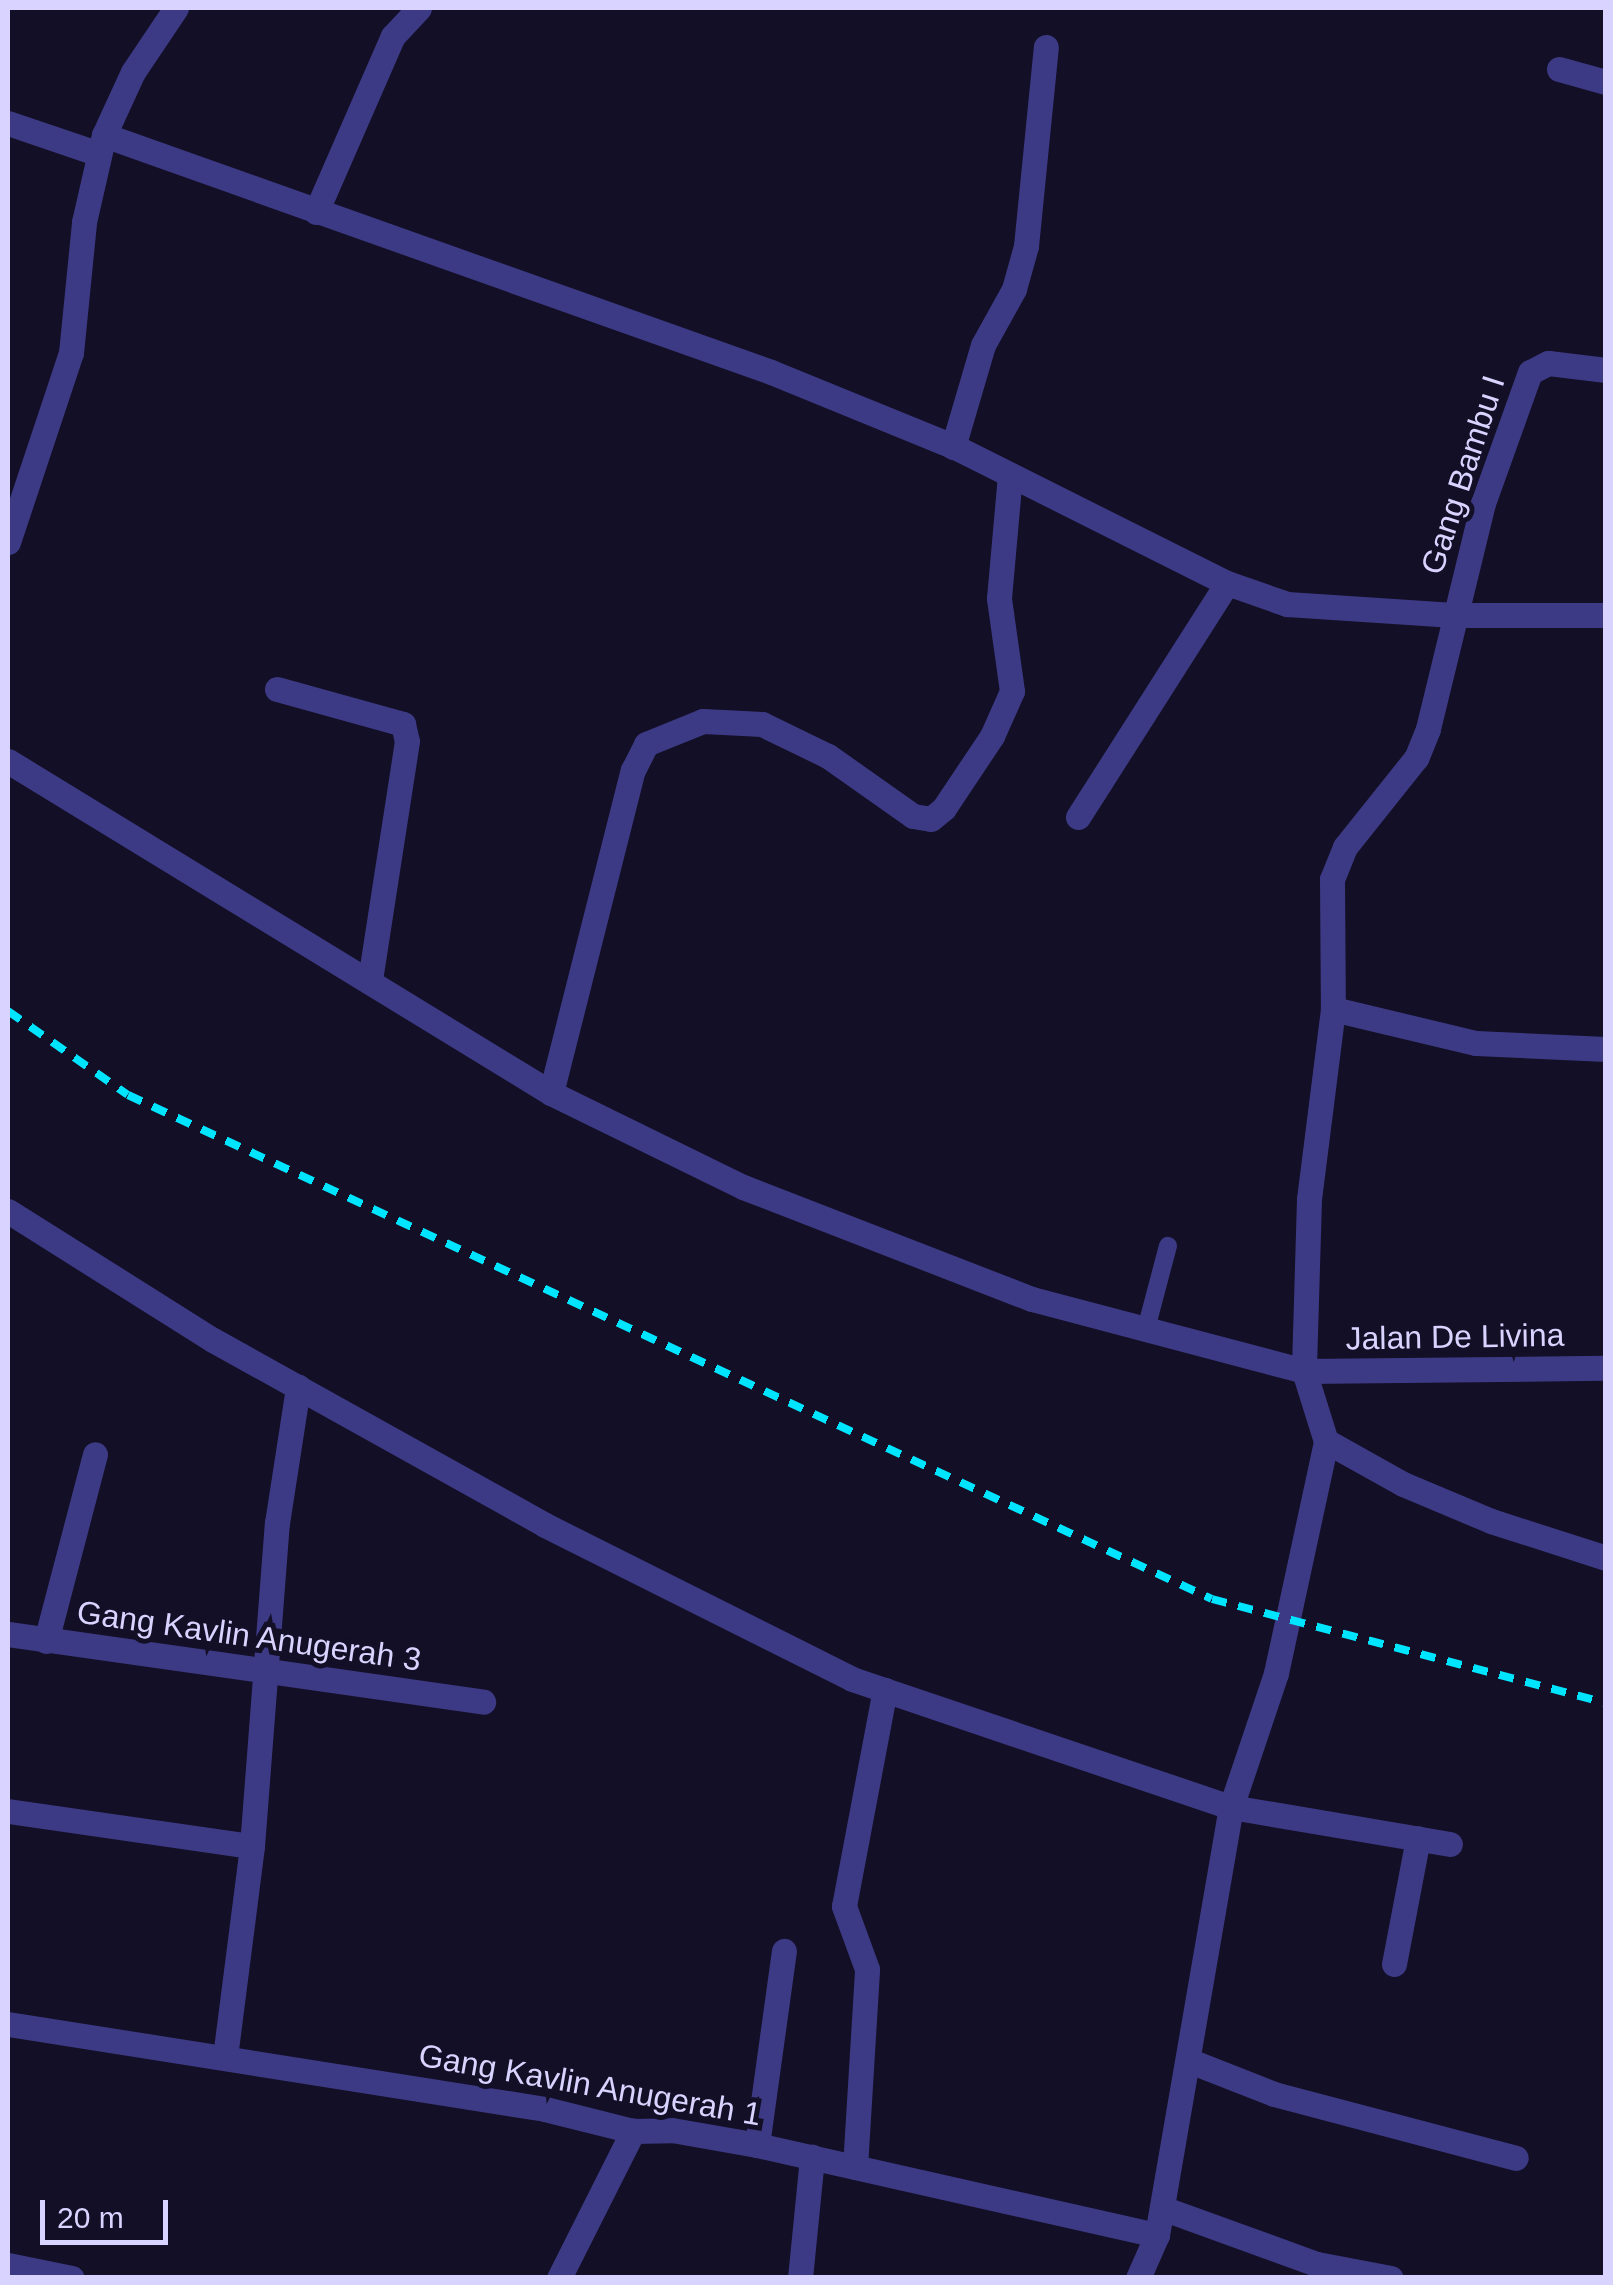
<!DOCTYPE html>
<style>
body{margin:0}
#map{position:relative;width:1613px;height:2285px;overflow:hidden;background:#130f26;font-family:Arial,sans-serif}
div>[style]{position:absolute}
.service>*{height:18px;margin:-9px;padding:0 9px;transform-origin:9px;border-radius:9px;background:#3d3a85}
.minor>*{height:25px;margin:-12.5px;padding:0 12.5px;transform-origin:12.5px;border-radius:12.5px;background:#3d3a85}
.rail>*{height:8px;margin-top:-4px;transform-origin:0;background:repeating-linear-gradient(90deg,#00e5ff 0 15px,transparent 0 27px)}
span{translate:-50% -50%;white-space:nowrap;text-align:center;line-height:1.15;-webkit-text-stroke:10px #130f26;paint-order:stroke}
.street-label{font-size:32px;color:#d9d4ff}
.frame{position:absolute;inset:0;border:10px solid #d9d4ff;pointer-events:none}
.scale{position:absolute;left:40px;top:2200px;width:128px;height:45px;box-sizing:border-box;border:5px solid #d9d4ff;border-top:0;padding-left:12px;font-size:30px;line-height:35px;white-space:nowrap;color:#d9d4ff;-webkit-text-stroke:8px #130f26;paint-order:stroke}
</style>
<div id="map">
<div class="service">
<div style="left:1146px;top:1329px;width:86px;rotate:-75.2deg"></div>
</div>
<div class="minor">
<div style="left:1559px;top:69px;width:49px;rotate:15.5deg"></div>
<div style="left:8px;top:123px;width:96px;rotate:18.8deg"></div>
<div style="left:104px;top:135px;width:708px;rotate:19.56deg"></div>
<div style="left:771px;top:372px;width:201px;rotate:22.2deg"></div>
<div style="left:957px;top:448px;width:302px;rotate:26.6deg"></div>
<div style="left:1227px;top:583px;width:64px;rotate:19.3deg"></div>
<div style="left:1287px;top:604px;width:167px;rotate:3.8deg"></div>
<div style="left:1454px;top:615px;width:152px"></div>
<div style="left:316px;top:212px;width:192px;rotate:-66.4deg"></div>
<div style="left:393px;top:36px;width:38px;rotate:-47deg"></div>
<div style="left:1606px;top:370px;width:58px;rotate:-173.1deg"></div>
<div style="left:1548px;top:363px;width:20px;rotate:153deg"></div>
<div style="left:1530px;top:372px;width:139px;rotate:109.7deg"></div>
<div style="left:1483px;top:503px;width:233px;rotate:103.7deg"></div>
<div style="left:1428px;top:729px;width:31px;rotate:112deg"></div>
<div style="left:1416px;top:758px;width:114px;rotate:128.6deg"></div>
<div style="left:1345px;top:847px;width:35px;rotate:112deg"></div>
<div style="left:1332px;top:879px;width:130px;rotate:89.6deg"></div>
<div style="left:1333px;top:1009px;width:192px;rotate:97.2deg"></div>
<div style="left:1309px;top:1199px;width:172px;rotate:91.7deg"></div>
<div style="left:1304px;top:1371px;width:302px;rotate:-0.6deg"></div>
<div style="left:953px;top:447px;width:106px;rotate:-73.6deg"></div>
<div style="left:983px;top:345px;width:64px;rotate:-61deg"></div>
<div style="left:1014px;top:289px;width:45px;rotate:-74.4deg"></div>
<div style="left:1026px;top:246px;width:200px;rotate:-84.3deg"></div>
<div style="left:8px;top:542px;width:199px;rotate:-71.6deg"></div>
<div style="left:71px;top:353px;width:132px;rotate:-84.3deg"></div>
<div style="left:84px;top:222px;width:89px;rotate:-77.1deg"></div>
<div style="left:104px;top:135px;width:69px;rotate:-65.3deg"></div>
<div style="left:133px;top:72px;width:77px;rotate:-56.1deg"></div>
<div style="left:277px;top:689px;width:131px;rotate:15.5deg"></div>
<div style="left:403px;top:724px;width:17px;rotate:77deg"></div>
<div style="left:407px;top:741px;width:241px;rotate:98.8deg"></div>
<div style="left:8px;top:761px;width:636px;rotate:31.44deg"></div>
<div style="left:551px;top:1093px;width:214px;rotate:26.1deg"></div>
<div style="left:743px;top:1187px;width:310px;rotate:21.2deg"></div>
<div style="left:1032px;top:1299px;width:281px;rotate:14.8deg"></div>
<div style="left:1304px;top:1371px;width:73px;rotate:72.6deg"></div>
<div style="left:1326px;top:1441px;width:88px;rotate:29.2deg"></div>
<div style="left:1403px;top:1484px;width:95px;rotate:22.8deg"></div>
<div style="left:1491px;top:1521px;width:121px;rotate:17.8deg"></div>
<div style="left:1078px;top:817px;width:277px;rotate:-57.5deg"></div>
<div style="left:1333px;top:1009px;width:147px;rotate:13.4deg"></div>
<div style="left:1476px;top:1043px;width:130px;rotate:2.6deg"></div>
<div style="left:551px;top:1093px;width:333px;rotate:-75.8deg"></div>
<div style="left:633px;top:770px;width:29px;rotate:-63deg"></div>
<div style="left:646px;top:744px;width:61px;rotate:-22deg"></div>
<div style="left:703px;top:721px;width:59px;rotate:2.9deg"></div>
<div style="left:762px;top:724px;width:73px;rotate:25.9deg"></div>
<div style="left:828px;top:756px;width:104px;rotate:35.2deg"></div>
<div style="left:913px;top:816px;width:18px;rotate:9deg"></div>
<div style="left:931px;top:819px;width:17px;rotate:-40deg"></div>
<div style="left:944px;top:808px;width:87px;rotate:-56.3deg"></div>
<div style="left:992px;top:736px;width:49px;rotate:-66deg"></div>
<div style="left:1012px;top:691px;width:94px;rotate:-98deg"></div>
<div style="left:999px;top:598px;width:123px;rotate:-84.9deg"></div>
<div style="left:8px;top:1211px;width:242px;rotate:32.2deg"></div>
<div style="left:213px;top:1340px;width:380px;rotate:29.1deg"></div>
<div style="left:545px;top:1525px;width:343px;rotate:26.6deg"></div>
<div style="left:852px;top:1679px;width:400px;rotate:18.7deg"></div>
<div style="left:1231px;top:1807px;width:222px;rotate:9.6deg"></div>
<div style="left:8px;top:1634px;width:480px;rotate:8.1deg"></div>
<div style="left:46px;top:1641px;width:193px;rotate:-75.3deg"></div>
<div style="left:8px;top:1811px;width:246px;rotate:8.2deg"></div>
<div style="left:1394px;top:1964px;width:128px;rotate:-79.2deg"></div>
<div style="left:8px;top:2024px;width:544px;rotate:8.99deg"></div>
<div style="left:545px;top:2109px;width:91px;rotate:14deg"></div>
<div style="left:633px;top:2131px;width:39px;rotate:-1deg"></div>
<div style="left:672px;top:2130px;width:86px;rotate:10deg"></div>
<div style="left:757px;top:2145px;width:410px;rotate:12.7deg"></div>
<div style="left:225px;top:2057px;width:213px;rotate:-82.7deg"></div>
<div style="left:252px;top:1846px;width:324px;rotate:-85.6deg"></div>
<div style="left:277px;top:1523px;width:138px;rotate:-81.2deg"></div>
<div style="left:1190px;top:2061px;width:90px;rotate:21.4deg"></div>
<div style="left:1274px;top:2094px;width:250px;rotate:14.8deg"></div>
<div style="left:757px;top:2145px;width:196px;rotate:-82.1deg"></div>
<div style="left:855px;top:2167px;width:198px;rotate:-86.5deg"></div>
<div style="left:867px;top:1969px;width:67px;rotate:-110.1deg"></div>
<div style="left:844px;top:1906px;width:220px;rotate:-79.3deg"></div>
<div style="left:1162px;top:2208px;width:165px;rotate:19.9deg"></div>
<div style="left:1317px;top:2264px;width:75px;rotate:10.7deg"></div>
<div style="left:8px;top:2265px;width:65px;rotate:11.5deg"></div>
<div style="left:559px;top:2278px;width:165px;rotate:-63.3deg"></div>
<div style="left:800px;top:2278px;width:122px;rotate:-84.3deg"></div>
<div style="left:1138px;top:2278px;width:47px;rotate:-66.2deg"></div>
<div style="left:1157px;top:2235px;width:434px;rotate:-80.2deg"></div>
<div style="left:1231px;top:1807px;width:141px;rotate:-71.4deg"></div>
<div style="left:1276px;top:1673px;width:237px;rotate:-77.8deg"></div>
</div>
<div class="rail">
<div style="left:8px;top:1011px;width:146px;rotate:35deg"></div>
<div style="left:128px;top:1095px;width:1195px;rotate:24.94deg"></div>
<div style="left:1212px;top:1599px;width:407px;rotate:14.8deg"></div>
</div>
<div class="street-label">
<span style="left:1463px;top:475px;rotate:-72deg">Gang Bambu I</span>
<span style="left:1455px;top:1337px;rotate:-1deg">Jalan De Livina</span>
<span style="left:249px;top:1636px;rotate:8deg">Gang Kavlin Anugerah 3</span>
<span style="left:590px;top:2085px;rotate:10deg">Gang Kavlin Anugerah 1</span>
</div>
<div class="frame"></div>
<div class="scale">20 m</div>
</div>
